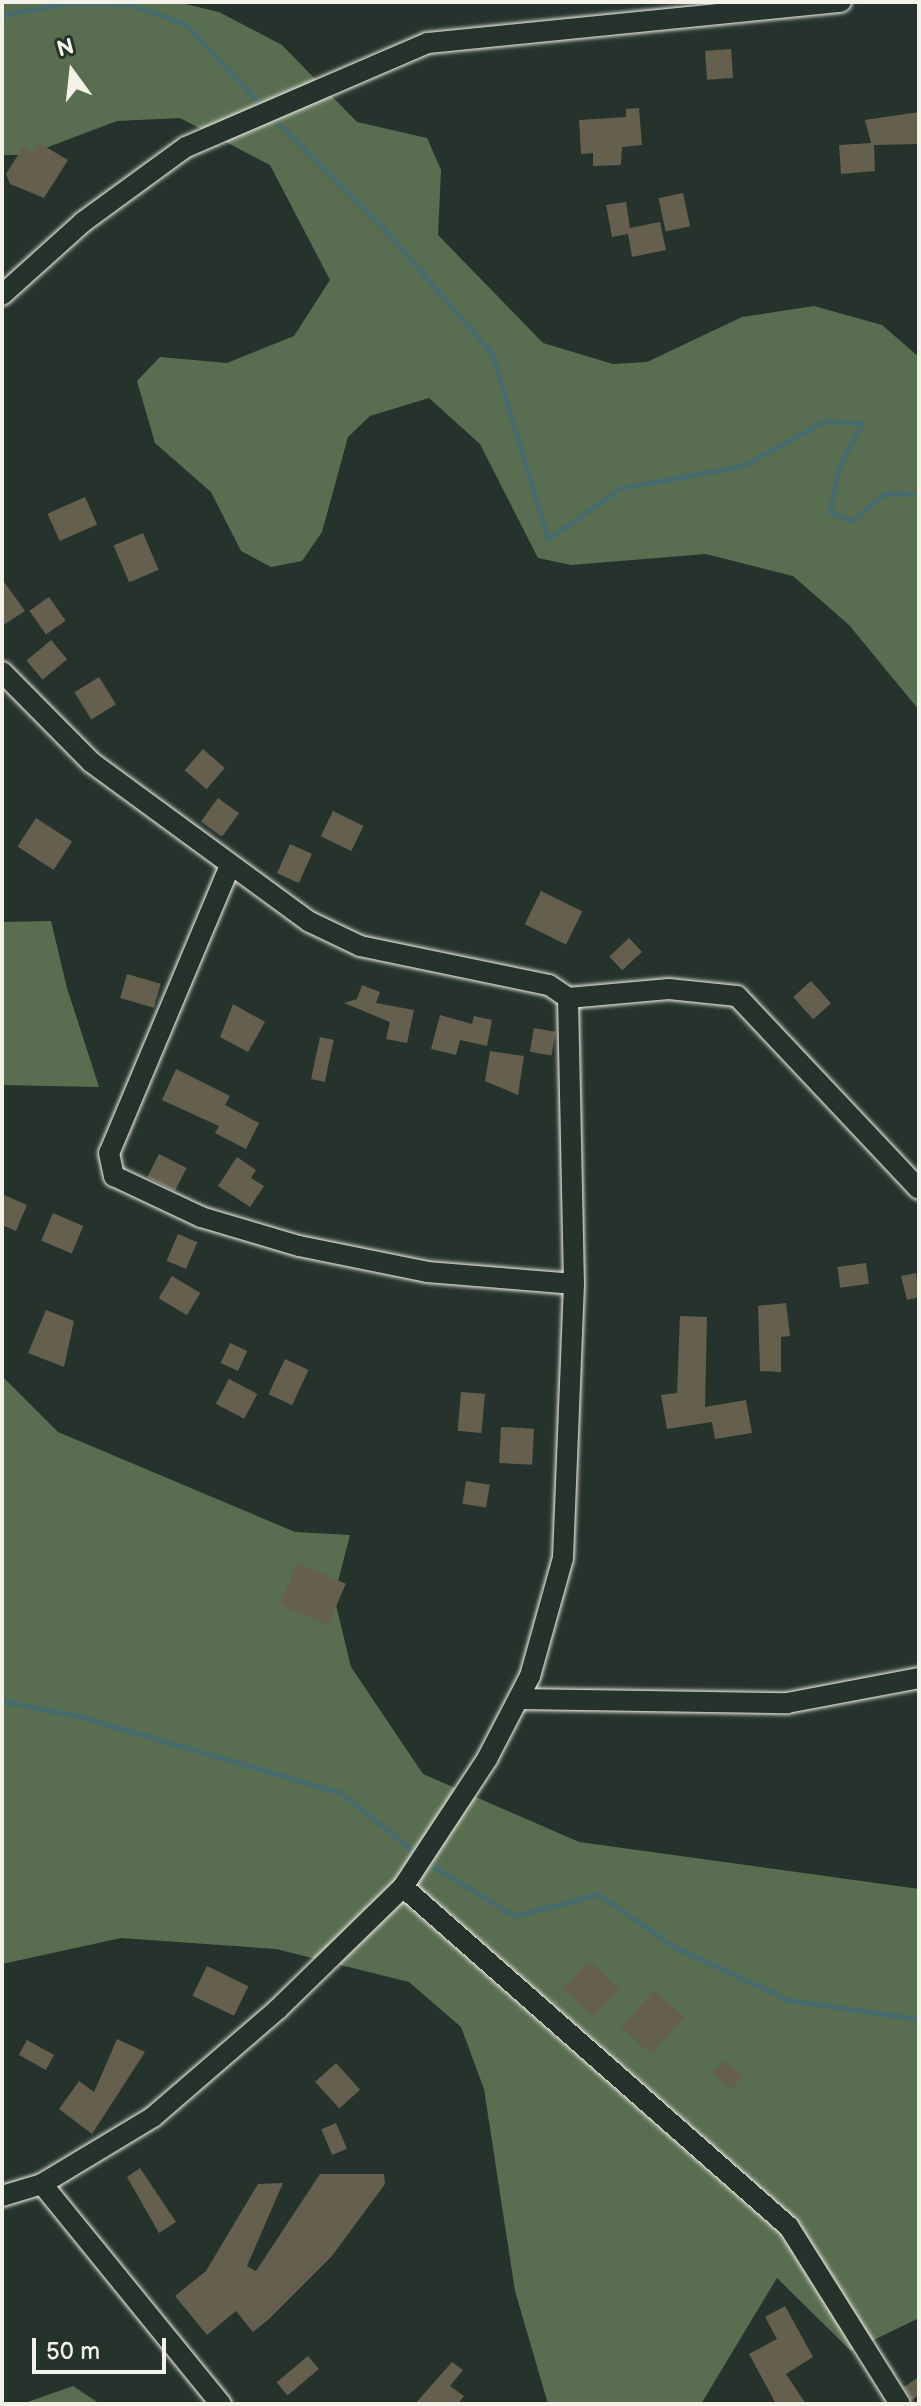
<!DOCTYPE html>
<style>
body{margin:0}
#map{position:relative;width:921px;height:2406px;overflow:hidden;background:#26332d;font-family:"Balsamiq Sans",sans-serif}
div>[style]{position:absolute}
.green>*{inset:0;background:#596e51}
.stream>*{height:5px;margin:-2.5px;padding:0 2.5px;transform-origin:2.5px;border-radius:2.5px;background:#486c6d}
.building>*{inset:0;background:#655f4e;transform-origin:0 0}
.roads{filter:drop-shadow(0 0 2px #f4f1e8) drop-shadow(0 0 2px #f4f1e8)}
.minor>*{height:20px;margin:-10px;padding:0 10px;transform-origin:10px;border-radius:10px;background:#26332d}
span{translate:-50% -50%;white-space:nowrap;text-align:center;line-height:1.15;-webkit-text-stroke:7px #26332d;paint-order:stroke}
.frame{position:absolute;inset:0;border:4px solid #f4f1e8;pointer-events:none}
.north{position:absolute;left:32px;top:32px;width:80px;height:80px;-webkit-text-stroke:6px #26332d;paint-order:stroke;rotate:345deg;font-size:22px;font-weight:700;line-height:32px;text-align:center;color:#f4f1e8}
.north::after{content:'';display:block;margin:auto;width:28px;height:36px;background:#f4f1e8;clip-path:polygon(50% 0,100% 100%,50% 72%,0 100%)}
.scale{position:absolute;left:32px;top:2338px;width:134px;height:36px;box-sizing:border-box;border:4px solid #f4f1e8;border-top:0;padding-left:10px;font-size:24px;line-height:28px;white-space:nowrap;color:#f4f1e8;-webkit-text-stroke:6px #26332d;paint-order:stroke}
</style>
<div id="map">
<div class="green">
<div style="clip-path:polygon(2px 2px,177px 2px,219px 12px,282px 45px,357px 122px,427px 138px,441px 170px,438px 235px,543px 343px,613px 364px,647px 362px,742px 317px,814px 306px,882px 325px,919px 357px,919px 710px,849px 625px,793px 576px,706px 554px,571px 565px,538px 558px,480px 444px,429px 398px,370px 416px,348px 437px,322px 532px,302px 561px,271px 567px,241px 551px,211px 492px,155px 443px,137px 381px,160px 357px,227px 363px,294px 336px,330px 280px,270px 165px,180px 118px,117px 121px,27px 155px,2px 155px)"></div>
<div style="clip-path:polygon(51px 921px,67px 988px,99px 1087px,2px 1085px,2px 922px)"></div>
<div style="clip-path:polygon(2px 1376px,58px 1432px,295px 1532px,350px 1535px,334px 1597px,351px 1667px,423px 1774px,579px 1842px,919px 1889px,919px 2318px,851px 2351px,777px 2278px,701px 2404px,548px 2404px,515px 2291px,484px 2089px,461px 2027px,409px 1982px,276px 1949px,121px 1938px,2px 1964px)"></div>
<div style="clip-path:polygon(73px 2386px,100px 2404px,22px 2404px)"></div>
</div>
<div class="stream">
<div style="left:2px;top:15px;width:67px;rotate:-10.3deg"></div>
<div style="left:68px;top:3px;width:61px;rotate:0.9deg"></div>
<div style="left:129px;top:4px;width:59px;rotate:19.7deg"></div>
<div style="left:185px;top:24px;width:115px;rotate:46.8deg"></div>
<div style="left:270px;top:115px;width:164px;rotate:45deg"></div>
<div style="left:386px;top:231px;width:162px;rotate:49.2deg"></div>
<div style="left:492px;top:354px;width:193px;rotate:73.2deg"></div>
<div style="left:548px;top:539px;width:88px;rotate:-35.3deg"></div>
<div style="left:620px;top:488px;width:124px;rotate:-10.2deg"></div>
<div style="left:742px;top:466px;width:94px;rotate:-28.5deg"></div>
<div style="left:825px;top:421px;width:37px;rotate:3deg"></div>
<div style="left:862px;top:423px;width:49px;rotate:118.1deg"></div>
<div style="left:839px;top:466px;width:47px;rotate:101.1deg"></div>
<div style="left:830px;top:512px;width:23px;rotate:23deg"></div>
<div style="left:851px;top:521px;width:45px;rotate:-38.7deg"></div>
<div style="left:886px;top:493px;width:33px;rotate:2deg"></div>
<div style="left:2px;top:1701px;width:77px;rotate:11.2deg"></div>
<div style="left:78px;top:1716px;width:274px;rotate:16.3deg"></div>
<div style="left:341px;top:1793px;width:99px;rotate:38.8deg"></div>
<div style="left:426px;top:1862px;width:104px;rotate:31.2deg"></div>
<div style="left:515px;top:1916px;width:86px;rotate:-14.8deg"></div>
<div style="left:598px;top:1894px;width:89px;rotate:34.9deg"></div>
<div style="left:671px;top:1945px;width:129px;rotate:25.2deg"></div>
<div style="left:788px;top:2000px;width:132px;rotate:8.3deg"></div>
</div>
<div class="building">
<div style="left:731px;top:49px;width:29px;height:26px;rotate:86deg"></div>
<div style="clip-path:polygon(639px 108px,642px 145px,622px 147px,621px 165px,593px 166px,593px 153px,581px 154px,579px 120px,626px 117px,626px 109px)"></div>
<div style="clip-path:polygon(919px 112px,919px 144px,874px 145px,875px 171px,841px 174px,839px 145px,871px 143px,865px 120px)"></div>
<div style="clip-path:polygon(39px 143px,68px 160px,44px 198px,10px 184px,6px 174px,23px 147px,33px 153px)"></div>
<div style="left:683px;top:193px;width:34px;height:25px;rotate:78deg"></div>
<div style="clip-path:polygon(626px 202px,630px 228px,660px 222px,666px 250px,632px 257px,628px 234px,612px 237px,606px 205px)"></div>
<div style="left:85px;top:497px;width:30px;height:41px;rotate:66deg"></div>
<div style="left:143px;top:533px;width:40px;height:32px;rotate:67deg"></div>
<div style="clip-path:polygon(2px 579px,25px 611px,2px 626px)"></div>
<div style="left:49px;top:597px;width:29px;height:24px;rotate:55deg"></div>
<div style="left:51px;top:640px;width:25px;height:32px;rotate:50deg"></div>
<div style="left:99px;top:677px;width:32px;height:29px;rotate:58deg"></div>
<div style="left:203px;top:749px;width:29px;height:28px;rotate:41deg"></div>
<div style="left:218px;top:798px;width:26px;height:29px;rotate:36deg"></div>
<div style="left:333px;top:811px;width:34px;height:28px;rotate:26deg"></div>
<div style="left:36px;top:818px;width:43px;height:34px;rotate:33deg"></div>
<div style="left:290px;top:844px;width:24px;height:32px;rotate:24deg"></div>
<div style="left:541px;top:891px;width:46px;height:37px;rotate:26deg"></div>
<div style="left:629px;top:938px;width:19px;height:27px;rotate:47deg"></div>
<div style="left:127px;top:974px;width:35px;height:25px;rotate:16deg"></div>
<div style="left:811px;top:981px;width:30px;height:24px;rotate:48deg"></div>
<div style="clip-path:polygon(362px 985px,380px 992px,376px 1003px,414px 1010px,407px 1043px,386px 1039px,390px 1022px,344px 1003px,357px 999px)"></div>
<div style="clip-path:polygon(233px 1004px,265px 1022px,248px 1052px,220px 1037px)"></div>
<div style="clip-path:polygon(440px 1015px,472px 1024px,474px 1016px,492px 1020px,487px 1046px,460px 1040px,456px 1055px,431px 1049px)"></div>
<div style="left:534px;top:1028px;width:22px;height:24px;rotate:10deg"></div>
<div style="left:320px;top:1037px;width:14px;height:43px;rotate:12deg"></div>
<div style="clip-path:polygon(490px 1051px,524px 1056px,518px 1095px,485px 1081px)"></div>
<div style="clip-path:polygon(176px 1069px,230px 1096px,225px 1105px,259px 1123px,246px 1149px,215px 1133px,219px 1126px,162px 1100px)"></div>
<div style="left:159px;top:1154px;width:31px;height:26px;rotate:27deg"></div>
<div style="clip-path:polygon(237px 1157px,256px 1170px,251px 1178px,264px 1186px,250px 1207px,218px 1186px)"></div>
<div style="clip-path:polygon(2px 1194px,27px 1205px,16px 1231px,2px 1225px)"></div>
<div style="left:53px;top:1213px;width:33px;height:30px;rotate:23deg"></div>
<div style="left:178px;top:1234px;width:21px;height:29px;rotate:23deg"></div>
<div style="left:866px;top:1263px;width:21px;height:29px;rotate:82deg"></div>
<div style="clip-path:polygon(916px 1273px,919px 1297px,907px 1300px,901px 1276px)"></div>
<div style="left:172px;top:1276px;width:33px;height:26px;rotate:31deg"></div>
<div style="clip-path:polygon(786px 1303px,790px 1336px,781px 1337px,781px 1372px,760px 1371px,758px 1306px)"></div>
<div style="clip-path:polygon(46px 1310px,74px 1321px,64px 1367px,28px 1353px)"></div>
<div style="clip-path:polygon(680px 1316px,707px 1317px,705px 1407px,746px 1400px,752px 1433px,715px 1439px,712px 1422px,667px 1429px,661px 1395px,677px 1393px)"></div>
<div style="left:230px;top:1343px;width:19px;height:22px;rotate:25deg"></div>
<div style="left:285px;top:1359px;width:26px;height:39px;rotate:25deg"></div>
<div style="left:229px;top:1379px;width:32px;height:28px;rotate:28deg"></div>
<div style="left:461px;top:1392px;width:24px;height:39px;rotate:5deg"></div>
<div style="left:501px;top:1427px;width:33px;height:36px;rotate:3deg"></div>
<div style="left:466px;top:1481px;width:24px;height:23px;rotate:9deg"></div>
<div style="left:297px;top:1563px;width:53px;height:45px;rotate:23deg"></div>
<div style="left:589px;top:1961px;width:41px;height:38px;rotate:43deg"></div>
<div style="left:207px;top:1966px;width:46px;height:33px;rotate:26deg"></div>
<div style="left:654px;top:1990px;width:40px;height:50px;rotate:41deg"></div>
<div style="clip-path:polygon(117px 2039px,145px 2052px,92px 2134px,59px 2109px,79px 2081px,94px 2092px)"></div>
<div style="left:27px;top:2040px;width:31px;height:17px;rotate:29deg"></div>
<div style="left:724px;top:2060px;width:25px;height:18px;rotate:40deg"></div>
<div style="left:336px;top:2063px;width:36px;height:28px;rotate:48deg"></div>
<div style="left:336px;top:2123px;width:28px;height:16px;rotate:67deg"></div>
<div style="clip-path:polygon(140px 2168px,176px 2222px,159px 2233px,127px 2177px)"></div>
<div style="clip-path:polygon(320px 2174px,384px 2174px,385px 2184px,332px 2256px,268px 2320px,253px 2332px,236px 2311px,207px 2335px,175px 2296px,206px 2271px,258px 2184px,283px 2183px,247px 2266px,256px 2271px)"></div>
<div style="clip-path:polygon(785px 2306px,813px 2357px,786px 2374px,806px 2404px,776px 2404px,749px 2354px,777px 2339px,765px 2317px)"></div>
<div style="left:308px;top:2356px;width:17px;height:41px;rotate:50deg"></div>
<div style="clip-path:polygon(452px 2362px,463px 2370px,450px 2386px,464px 2396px,458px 2404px,415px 2404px)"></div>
<div style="clip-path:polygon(919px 2377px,919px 2395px,912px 2400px,904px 2387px)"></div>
</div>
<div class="roads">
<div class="minor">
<div style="left:2px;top:295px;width:109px;rotate:-42deg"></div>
<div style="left:83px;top:222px;width:127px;rotate:-36.1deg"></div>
<div style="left:186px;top:147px;width:263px;rotate:-23.3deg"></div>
<div style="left:428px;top:43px;width:415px;rotate:-5.7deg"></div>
<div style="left:2px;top:672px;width:127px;rotate:45.3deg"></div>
<div style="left:91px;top:762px;width:271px;rotate:36.2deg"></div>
<div style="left:310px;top:922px;width:55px;rotate:25.6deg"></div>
<div style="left:360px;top:946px;width:193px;rotate:11.7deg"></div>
<div style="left:549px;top:985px;width:23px;rotate:34deg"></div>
<div style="left:568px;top:998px;width:286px;rotate:88.8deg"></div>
<div style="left:574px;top:1284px;width:274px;rotate:92.3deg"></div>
<div style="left:563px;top:1558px;width:123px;rotate:105.6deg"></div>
<div style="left:530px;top:1676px;width:93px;rotate:117.4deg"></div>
<div style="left:487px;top:1759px;width:153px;rotate:123.3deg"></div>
<div style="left:403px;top:1887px;width:175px;rotate:135.7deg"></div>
<div style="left:278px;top:2009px;width:165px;rotate:139.2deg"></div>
<div style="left:153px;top:2117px;width:130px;rotate:148.9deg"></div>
<div style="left:42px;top:2184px;width:42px;rotate:163.3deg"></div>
<div style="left:229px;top:868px;width:309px;rotate:112.8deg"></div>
<div style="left:109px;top:1153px;width:24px;rotate:78deg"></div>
<div style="left:114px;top:1176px;width:96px;rotate:25.2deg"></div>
<div style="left:201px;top:1217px;width:102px;rotate:16.5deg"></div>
<div style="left:299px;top:1246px;width:132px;rotate:11.4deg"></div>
<div style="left:428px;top:1272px;width:146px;rotate:4.7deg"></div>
<div style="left:568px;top:998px;width:101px;rotate:-5.1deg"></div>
<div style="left:669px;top:989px;width:68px;rotate:5.9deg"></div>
<div style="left:737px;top:996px;width:265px;rotate:46.7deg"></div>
<div style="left:519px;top:1699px;width:268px;rotate:0.9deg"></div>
<div style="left:787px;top:1703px;width:134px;rotate:-10.7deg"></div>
<div style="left:403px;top:1887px;width:514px;rotate:41.37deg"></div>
<div style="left:789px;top:2227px;width:209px;rotate:57.9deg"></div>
<div style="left:42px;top:2184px;width:284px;rotate:50.9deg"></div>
</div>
</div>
<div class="frame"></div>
<div class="north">N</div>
<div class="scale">50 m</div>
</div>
